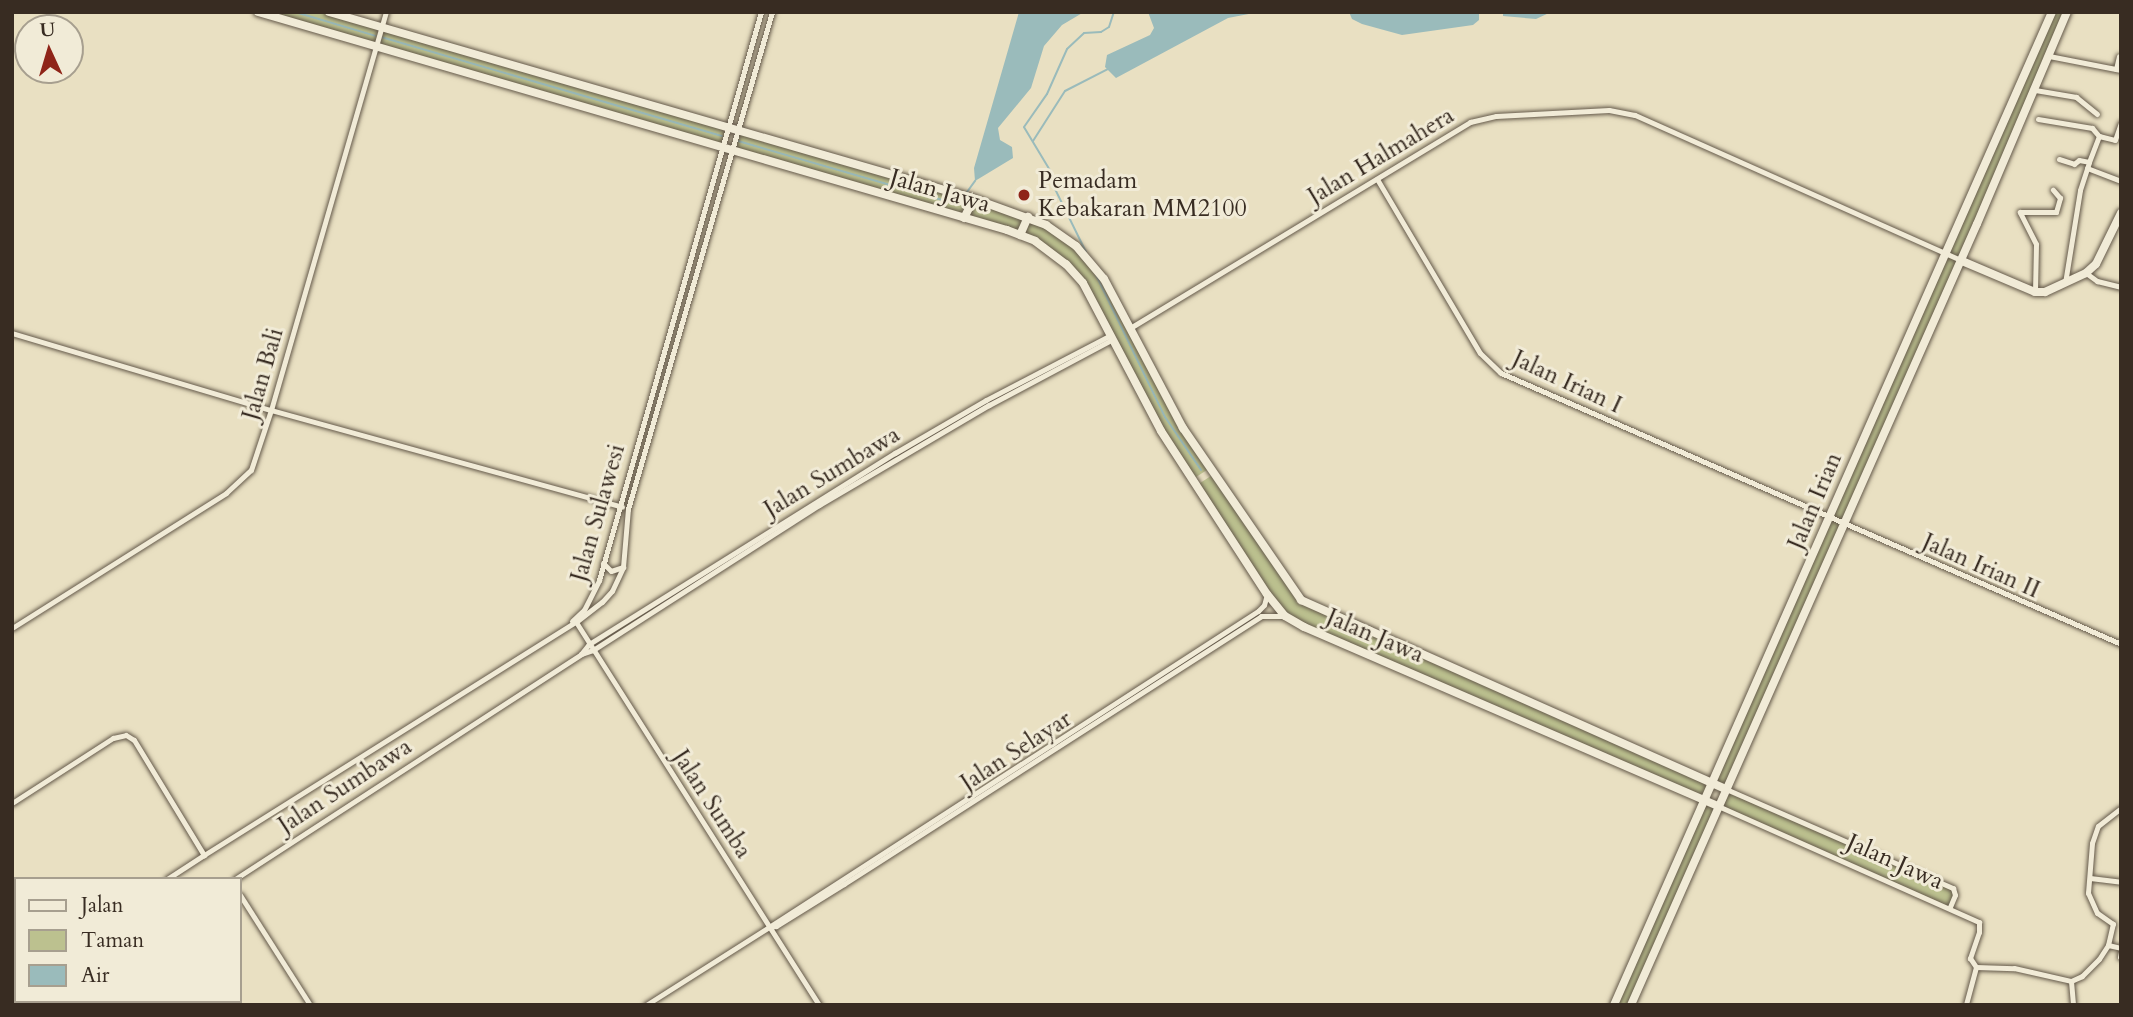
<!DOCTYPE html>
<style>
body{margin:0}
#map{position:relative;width:2133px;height:1017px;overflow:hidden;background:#e9e0c2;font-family:Cardo,serif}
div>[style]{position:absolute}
.green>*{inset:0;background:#bcc18f}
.water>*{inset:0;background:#9abbbb}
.stream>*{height:2px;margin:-1px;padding:0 1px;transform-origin:1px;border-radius:1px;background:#9abbbb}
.roads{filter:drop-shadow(0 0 2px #64594a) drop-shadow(0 0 2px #64594a)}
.street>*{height:5px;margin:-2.5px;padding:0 2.5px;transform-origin:2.5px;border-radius:2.5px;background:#f1ebd7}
.secondary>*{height:8px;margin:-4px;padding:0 4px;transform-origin:4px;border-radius:4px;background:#f1ebd7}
.dots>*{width:19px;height:19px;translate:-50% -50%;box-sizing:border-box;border:4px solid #f1ebd7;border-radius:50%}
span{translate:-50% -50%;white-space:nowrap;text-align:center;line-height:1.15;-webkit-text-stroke:6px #f1ebd7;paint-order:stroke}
.street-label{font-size:24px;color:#382c22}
.poi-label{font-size:24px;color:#382c22}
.left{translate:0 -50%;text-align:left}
.frame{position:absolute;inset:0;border:14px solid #382c22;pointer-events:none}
.legend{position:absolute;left:14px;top:877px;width:228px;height:126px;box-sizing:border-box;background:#f1ebd7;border:2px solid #a79f8f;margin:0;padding:9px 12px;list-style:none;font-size:21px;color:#382c22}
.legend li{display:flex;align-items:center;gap:14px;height:35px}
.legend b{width:35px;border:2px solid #a79f8f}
.north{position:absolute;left:14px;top:14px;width:70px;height:70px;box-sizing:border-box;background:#f1ebd7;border:2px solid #a79f8f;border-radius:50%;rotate:356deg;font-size:19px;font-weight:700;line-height:28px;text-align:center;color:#382c22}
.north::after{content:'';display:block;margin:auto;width:24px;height:32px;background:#8f2418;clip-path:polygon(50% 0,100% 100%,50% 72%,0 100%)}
</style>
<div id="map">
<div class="green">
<div style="clip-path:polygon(258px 12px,329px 12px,728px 127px,722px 147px)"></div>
<div style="clip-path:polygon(evenodd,2052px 12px,2066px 12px,1726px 789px,1955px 891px,1950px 907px,1719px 806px,1631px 1005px,1614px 1005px,1704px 800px,1285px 616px,1197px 485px,1214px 474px,1294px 593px,1712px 783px,2052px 12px,1713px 784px,1725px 789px,1718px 806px,1705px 800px,1713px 784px)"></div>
<div style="clip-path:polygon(738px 130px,1028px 217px,1087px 257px,1210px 468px,1193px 479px,1147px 405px,1083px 283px,1035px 241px,732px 150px)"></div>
</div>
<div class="water">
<div style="clip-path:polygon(1019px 12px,1084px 12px,1062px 25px,1044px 46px,1031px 88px,998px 128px,1000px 140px,1012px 147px,1013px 158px,975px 181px,974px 168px)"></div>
<div style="clip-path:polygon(1148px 12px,1259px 12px,1228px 18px,1116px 78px,1105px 67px,1107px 55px,1150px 35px,1154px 28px)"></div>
<div style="clip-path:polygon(1349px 12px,1479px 12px,1479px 20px,1473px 25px,1402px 35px,1362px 24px,1352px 19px)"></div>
<div style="clip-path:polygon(1503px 12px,1549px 12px,1549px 13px,1536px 19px,1503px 16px)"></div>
</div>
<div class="stream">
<div style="left:295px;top:12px;width:84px;rotate:16.5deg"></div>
<div style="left:381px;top:37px;width:355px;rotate:16.2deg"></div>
<div style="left:738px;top:141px;width:227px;rotate:16.1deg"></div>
<div style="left:956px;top:204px;width:6px;rotate:-18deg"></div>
<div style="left:1033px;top:141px;width:59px;rotate:-57.4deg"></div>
<div style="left:1065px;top:91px;width:48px;rotate:-27.1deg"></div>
<div style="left:967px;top:192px;width:14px;rotate:-54deg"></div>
<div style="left:1086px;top:252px;width:72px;rotate:-116.2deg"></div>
<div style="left:1054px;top:187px;width:15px;rotate:-101deg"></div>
<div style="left:1051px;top:172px;width:52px;rotate:-121deg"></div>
<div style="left:1024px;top:127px;width:40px;rotate:-55.1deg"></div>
<div style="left:1047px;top:94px;width:49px;rotate:-66deg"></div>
<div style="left:1067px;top:49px;width:23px;rotate:-43deg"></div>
<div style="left:1084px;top:33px;width:17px;rotate:-3deg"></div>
<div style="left:1101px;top:32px;width:9px;rotate:-32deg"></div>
<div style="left:1109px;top:27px;width:16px;rotate:-72deg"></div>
<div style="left:1096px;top:275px;width:158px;rotate:64.1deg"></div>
<div style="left:1165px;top:417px;width:64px;rotate:55.8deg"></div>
</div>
<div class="roads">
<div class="street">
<div style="left:2049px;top:56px;width:73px;rotate:11deg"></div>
<div style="left:2116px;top:69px;width:13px;rotate:-77deg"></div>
<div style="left:2035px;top:90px;width:42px;rotate:9.7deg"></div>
<div style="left:2076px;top:97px;width:27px;rotate:39deg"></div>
<div style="left:2038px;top:119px;width:55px;rotate:9.5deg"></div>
<div style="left:2092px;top:128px;width:11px;rotate:49deg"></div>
<div style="left:2059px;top:159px;width:16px;rotate:18deg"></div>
<div style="left:2074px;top:164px;width:6px;rotate:-39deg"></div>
<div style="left:2079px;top:160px;width:10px;rotate:11deg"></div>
<div style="left:2087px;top:168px;width:36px;rotate:21deg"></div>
<div style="left:1377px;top:179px;width:202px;rotate:59.4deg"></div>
<div style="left:1480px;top:353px;width:29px;rotate:44deg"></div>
<div style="left:1501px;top:373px;width:677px;rotate:23.61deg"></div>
<div style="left:2086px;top:273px;width:14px;rotate:36deg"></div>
<div style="left:2097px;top:281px;width:25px;rotate:14deg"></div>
<div style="left:2065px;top:283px;width:94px;rotate:-80.8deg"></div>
<div style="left:2080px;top:190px;width:29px;rotate:-72deg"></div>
<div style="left:2089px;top:162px;width:28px;rotate:-69deg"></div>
<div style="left:2099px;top:136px;width:16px;rotate:14deg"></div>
<div style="left:2115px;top:140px;width:18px;rotate:-71deg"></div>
<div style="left:2035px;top:292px;width:48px;rotate:-88.8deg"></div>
<div style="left:2036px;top:244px;width:36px;rotate:-117deg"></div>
<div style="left:2020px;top:212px;width:36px"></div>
<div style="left:2056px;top:212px;width:15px;rotate:-74deg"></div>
<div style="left:2060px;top:198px;width:11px;rotate:-131deg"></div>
<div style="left:1130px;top:328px;width:398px;rotate:-31.2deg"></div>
<div style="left:1470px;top:122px;width:27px;rotate:-13deg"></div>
<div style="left:1496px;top:116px;width:113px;rotate:-3deg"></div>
<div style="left:1609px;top:110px;width:26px;rotate:11deg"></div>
<div style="left:1635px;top:115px;width:357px;rotate:24deg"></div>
<div style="left:12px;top:333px;width:270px;rotate:16.6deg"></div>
<div style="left:271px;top:410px;width:364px;rotate:15.4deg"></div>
<div style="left:603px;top:563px;width:11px;rotate:45deg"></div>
<div style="left:611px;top:571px;width:13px;rotate:-18deg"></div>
<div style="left:1267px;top:594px;width:11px;rotate:105deg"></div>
<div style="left:1264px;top:605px;width:8px;rotate:135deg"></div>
<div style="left:1258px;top:611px;width:582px;rotate:147.13deg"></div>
<div style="left:769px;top:927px;width:7px;rotate:-8deg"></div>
<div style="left:776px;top:926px;width:80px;rotate:-31.7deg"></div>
<div style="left:844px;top:884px;width:496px;rotate:-32.7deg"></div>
<div style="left:1261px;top:616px;width:24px"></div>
<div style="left:572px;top:621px;width:16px;rotate:-43deg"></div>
<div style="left:584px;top:610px;width:34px;rotate:-63deg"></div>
<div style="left:599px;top:580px;width:591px;rotate:-74.08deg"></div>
<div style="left:576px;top:622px;width:454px;rotate:57.6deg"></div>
<div style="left:12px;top:628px;width:253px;rotate:-32.2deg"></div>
<div style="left:226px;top:493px;width:34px;rotate:-43deg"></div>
<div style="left:251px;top:470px;width:63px;rotate:-71.6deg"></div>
<div style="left:271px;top:410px;width:414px;rotate:-73.9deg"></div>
<div style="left:581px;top:654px;width:13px;rotate:-51deg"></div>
<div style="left:589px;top:644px;width:361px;rotate:-32deg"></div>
<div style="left:895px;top:453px;width:105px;rotate:-30.2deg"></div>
<div style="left:986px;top:400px;width:141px;rotate:-27.5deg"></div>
<div style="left:1726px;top:789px;width:248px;rotate:23.6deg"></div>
<div style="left:1953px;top:888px;width:7px;rotate:74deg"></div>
<div style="left:1955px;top:895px;width:13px;rotate:113deg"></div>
<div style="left:12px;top:803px;width:120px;rotate:-32.8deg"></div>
<div style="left:113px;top:738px;width:13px;rotate:-13deg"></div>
<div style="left:126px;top:735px;width:9px;rotate:32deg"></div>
<div style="left:134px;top:740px;width:135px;rotate:58.7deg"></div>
<div style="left:204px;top:855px;width:439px;rotate:-32.1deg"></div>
<div style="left:576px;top:622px;width:33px;rotate:-38deg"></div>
<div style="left:602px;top:602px;width:15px;rotate:-48deg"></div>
<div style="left:612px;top:591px;width:26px;rotate:-65deg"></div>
<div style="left:623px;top:567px;width:58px;rotate:-85.1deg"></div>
<div style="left:628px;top:509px;width:517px;rotate:-73.84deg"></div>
<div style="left:1718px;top:806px;width:286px;rotate:24deg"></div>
<div style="left:1979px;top:922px;width:10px;rotate:90deg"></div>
<div style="left:1979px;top:932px;width:28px;rotate:109deg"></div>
<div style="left:1970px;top:958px;width:11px;rotate:56deg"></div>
<div style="left:1976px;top:967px;width:39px;rotate:105deg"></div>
<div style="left:2090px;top:878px;width:31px;rotate:7deg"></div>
<div style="left:167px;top:879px;width:44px;rotate:-33deg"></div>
<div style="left:235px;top:879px;width:413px;rotate:-33deg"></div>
<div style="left:581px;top:654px;width:13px;rotate:-18deg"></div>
<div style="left:593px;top:650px;width:269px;rotate:-32.7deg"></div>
<div style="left:819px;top:505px;width:197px;rotate:-30.5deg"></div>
<div style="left:989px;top:405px;width:140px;rotate:-28deg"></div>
<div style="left:240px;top:895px;width:130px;rotate:57.5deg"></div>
<div style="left:2108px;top:945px;width:13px;rotate:13deg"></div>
<div style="left:2120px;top:957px;width:5px;rotate:-79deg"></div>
<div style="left:1976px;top:967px;width:38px;rotate:2deg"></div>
<div style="left:2014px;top:968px;width:58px;rotate:12.8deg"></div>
<div style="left:2071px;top:981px;width:12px;rotate:-24deg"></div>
<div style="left:2082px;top:976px;width:24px;rotate:-45deg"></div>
<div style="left:2099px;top:959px;width:17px;rotate:-57deg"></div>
<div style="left:2108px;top:945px;width:22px;rotate:-77deg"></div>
<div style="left:2113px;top:924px;width:19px;rotate:-145deg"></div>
<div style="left:2097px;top:913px;width:22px;rotate:-114deg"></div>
<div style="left:2088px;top:893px;width:50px;rotate:-85.4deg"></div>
<div style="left:2092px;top:843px;width:18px;rotate:-71deg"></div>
<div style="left:2098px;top:826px;width:29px;rotate:-38deg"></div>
<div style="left:2071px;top:981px;width:24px;rotate:85deg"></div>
<div style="left:12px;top:984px;width:5px;rotate:-37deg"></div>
<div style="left:43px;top:1005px;width:6px;rotate:-39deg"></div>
<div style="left:646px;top:1005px;width:146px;rotate:-32.4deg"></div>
</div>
<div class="secondary">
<div style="left:258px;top:12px;width:780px;rotate:16.23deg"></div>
<div style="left:1007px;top:230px;width:30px;rotate:21deg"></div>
<div style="left:1035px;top:241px;width:39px;rotate:37deg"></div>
<div style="left:1066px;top:264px;width:25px;rotate:48deg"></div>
<div style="left:1083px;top:283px;width:167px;rotate:62.2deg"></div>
<div style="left:1161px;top:431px;width:194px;rotate:57deg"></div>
<div style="left:1267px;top:594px;width:28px;rotate:51deg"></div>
<div style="left:1285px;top:616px;width:22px;rotate:30deg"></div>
<div style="left:1304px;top:627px;width:451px;rotate:23.4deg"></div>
<div style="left:329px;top:12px;width:669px;rotate:16.13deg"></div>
<div style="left:972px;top:198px;width:79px;rotate:20deg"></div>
<div style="left:1046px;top:225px;width:37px;rotate:35deg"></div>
<div style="left:1076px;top:246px;width:43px;rotate:49.7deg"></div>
<div style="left:1104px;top:279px;width:169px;rotate:62.1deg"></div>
<div style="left:1183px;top:428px;width:209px;rotate:55.5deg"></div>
<div style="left:1301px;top:600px;width:465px;rotate:24deg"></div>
<div style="left:964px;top:218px;width:11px;rotate:-63deg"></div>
<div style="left:969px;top:208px;width:11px;rotate:-95deg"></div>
<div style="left:1020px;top:235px;width:20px;rotate:-66deg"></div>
<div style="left:1962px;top:261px;width:79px;rotate:23deg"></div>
<div style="left:2035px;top:292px;width:10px"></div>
<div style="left:2045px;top:292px;width:45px;rotate:-24.9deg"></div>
<div style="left:2086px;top:273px;width:13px;rotate:-42deg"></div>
<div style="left:2096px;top:264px;width:57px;rotate:-63.9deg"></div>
<div style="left:1614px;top:1005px;width:1085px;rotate:-66.2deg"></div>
<div style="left:1631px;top:1005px;width:854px;rotate:-66.11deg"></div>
<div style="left:1977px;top:224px;width:230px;rotate:-67deg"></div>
</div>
</div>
<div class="dots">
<div style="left:1024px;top:195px;background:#8f2418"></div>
</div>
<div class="street-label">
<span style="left:1381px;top:156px;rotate:-31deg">Jalan Halmahera</span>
<span style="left:940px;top:191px;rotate:16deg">Jalan Jawa</span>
<span style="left:263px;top:374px;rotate:-74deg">Jalan Bali</span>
<span style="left:1567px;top:382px;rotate:25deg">Jalan Irian I</span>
<span style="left:832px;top:472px;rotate:-31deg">Jalan Sumbawa</span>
<span style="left:1815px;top:501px;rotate:-67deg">Jalan Irian</span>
<span style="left:598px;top:513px;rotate:-74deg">Jalan Sulawesi</span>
<span style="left:1981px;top:566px;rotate:24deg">Jalan Irian II</span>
<span style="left:1375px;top:636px;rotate:23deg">Jalan Jawa</span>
<span style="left:1016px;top:751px;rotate:-33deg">Jalan Selayar</span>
<span style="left:345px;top:786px;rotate:-33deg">Jalan Sumbawa</span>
<span style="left:712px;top:804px;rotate:57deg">Jalan Sumba</span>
<span style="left:1895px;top:862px;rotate:24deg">Jalan Jawa</span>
</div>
<div class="poi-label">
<span class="left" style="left:1038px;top:195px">Pemadam<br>Kebakaran MM2100</span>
</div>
<div class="frame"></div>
<ul class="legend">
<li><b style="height:9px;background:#f1ebd7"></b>Jalan</li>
<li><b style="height:19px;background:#bcc18f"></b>Taman</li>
<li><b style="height:19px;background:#9abbbb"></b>Air</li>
</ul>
<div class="north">U</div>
</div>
